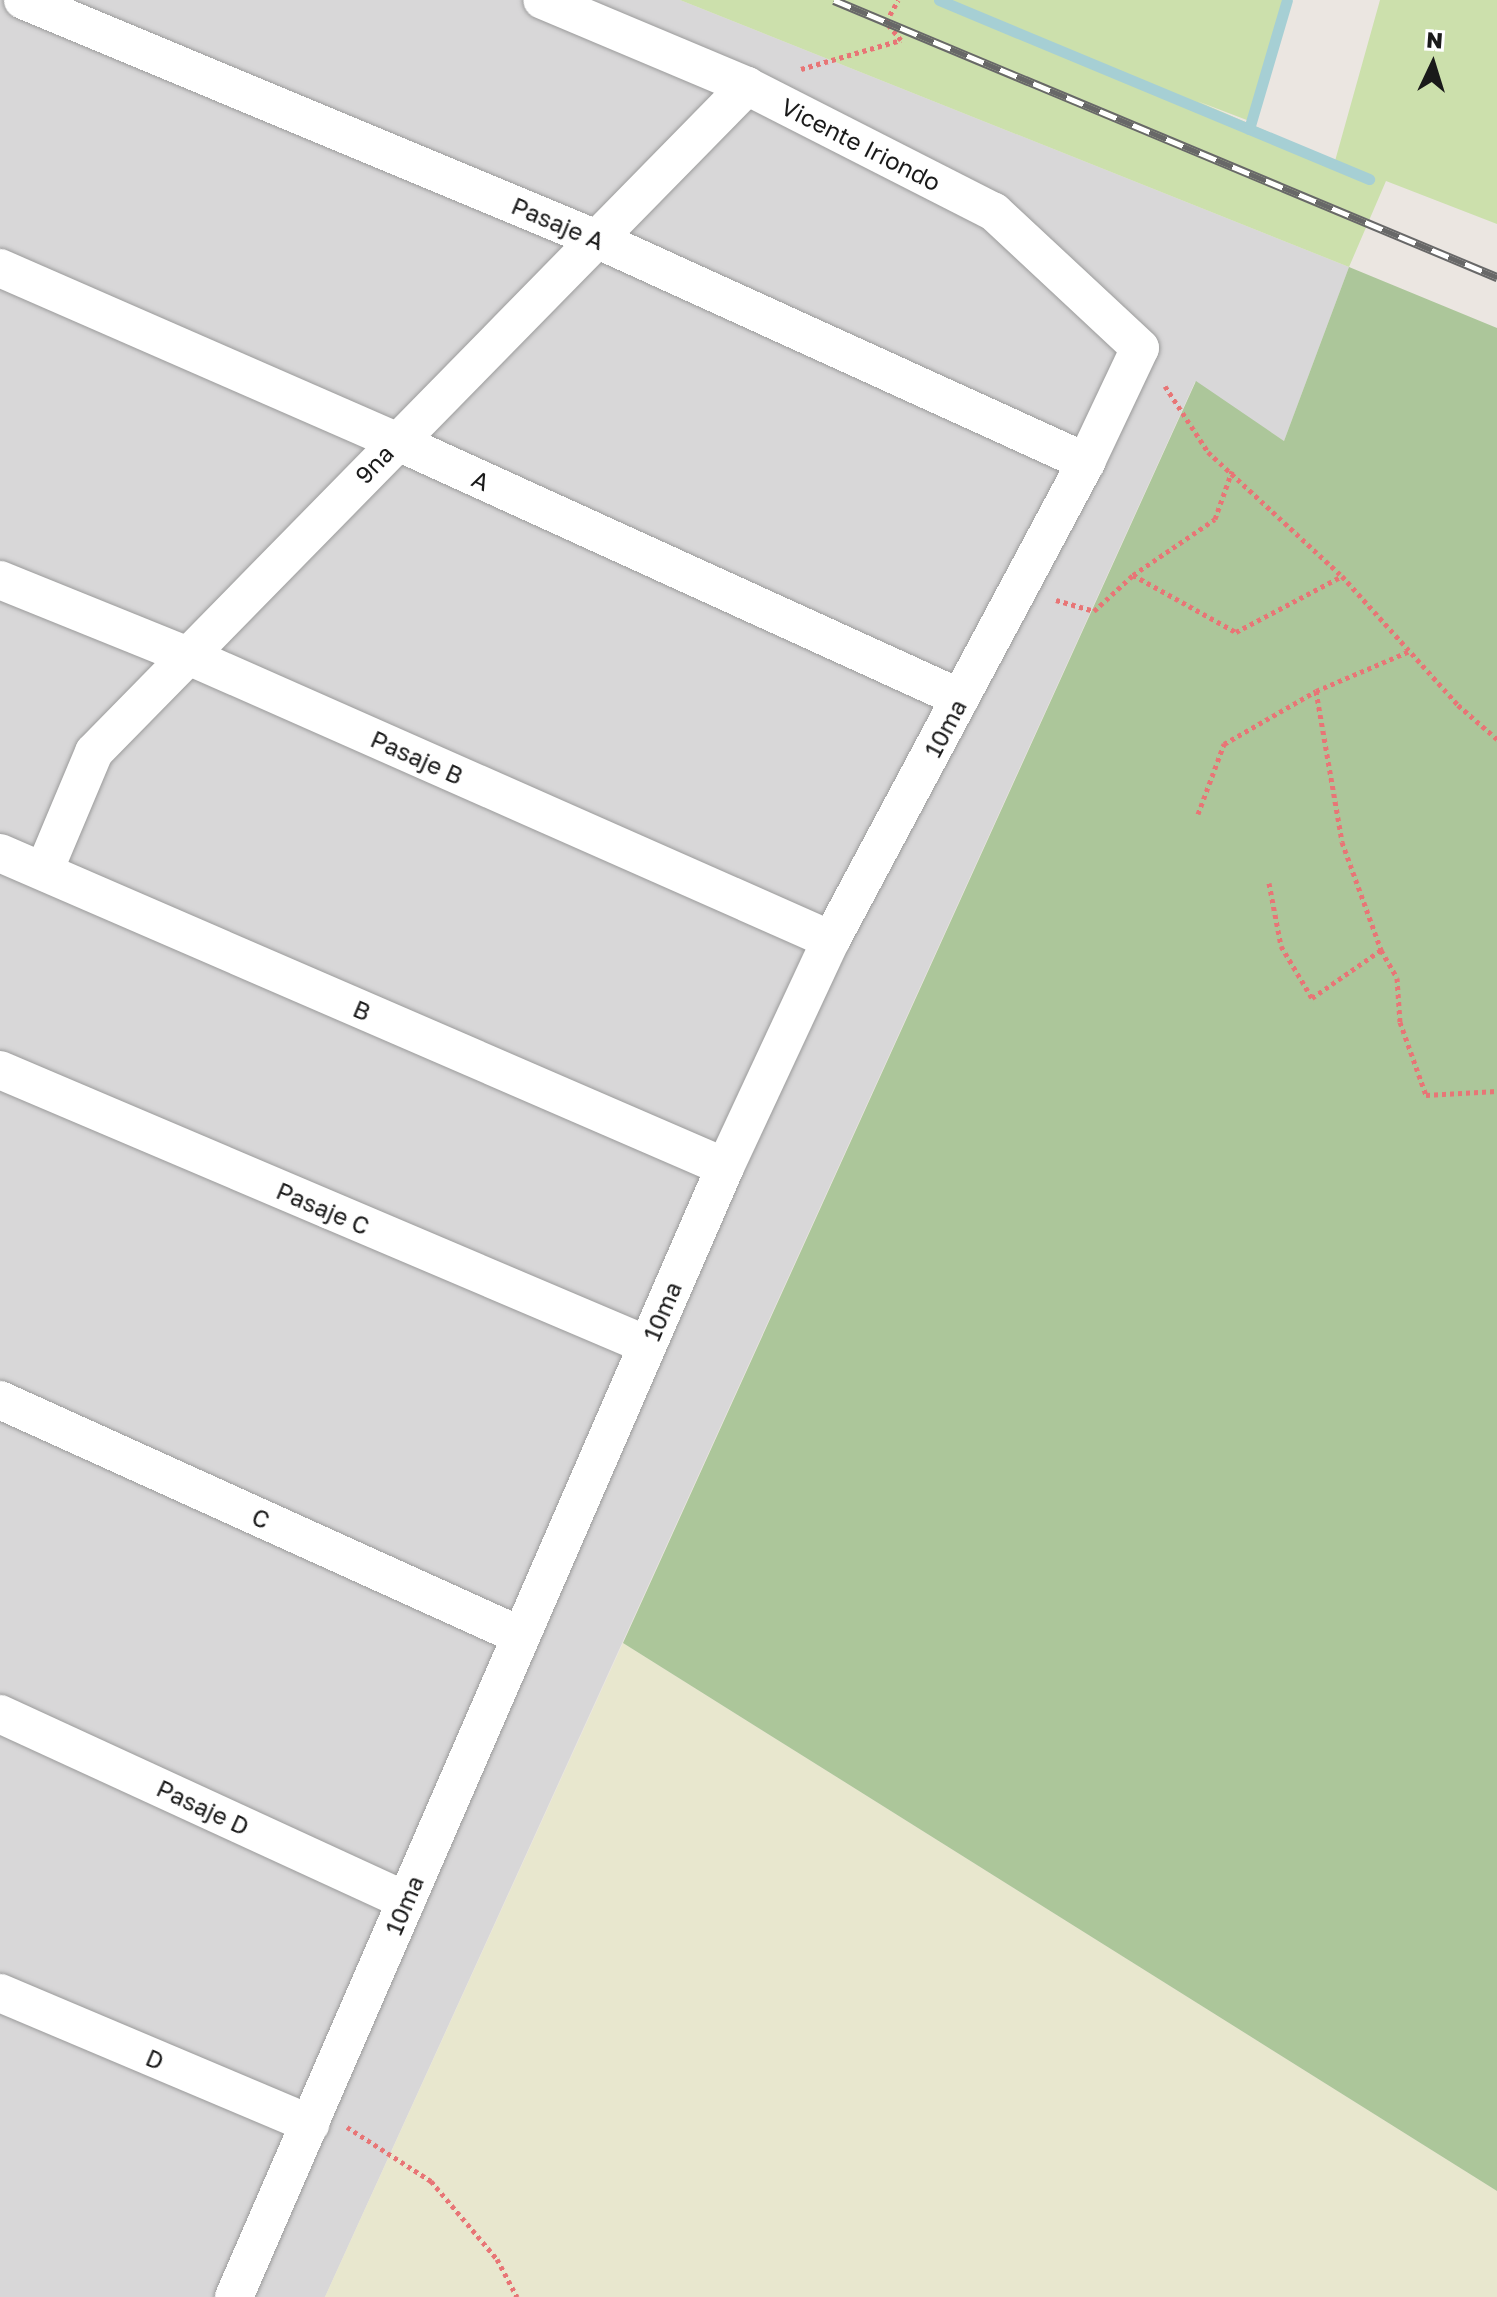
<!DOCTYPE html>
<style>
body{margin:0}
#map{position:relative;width:1497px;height:2297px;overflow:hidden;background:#ebe6e1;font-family:"Golos Text",sans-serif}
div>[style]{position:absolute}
.residential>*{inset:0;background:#d8d7d8}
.farmland>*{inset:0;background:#e8e7ce}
.grass>*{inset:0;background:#cce0ac}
.forest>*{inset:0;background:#acc69a}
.stream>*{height:11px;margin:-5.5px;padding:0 5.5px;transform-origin:5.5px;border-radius:5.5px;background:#a6cfd4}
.path>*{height:5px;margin-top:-2.5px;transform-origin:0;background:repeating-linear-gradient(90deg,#e87576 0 4px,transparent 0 8px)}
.roads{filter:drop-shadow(0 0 2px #9b9b9b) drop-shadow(0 0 2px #9b9b9b)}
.minor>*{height:38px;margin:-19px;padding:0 19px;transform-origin:19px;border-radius:19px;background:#fff}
.rail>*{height:9px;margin-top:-4.5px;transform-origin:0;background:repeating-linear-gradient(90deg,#fff 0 18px,#686868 0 36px);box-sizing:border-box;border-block:2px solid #686868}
span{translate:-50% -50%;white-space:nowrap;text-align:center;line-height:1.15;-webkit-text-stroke:8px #fff;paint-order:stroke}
.street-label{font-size:24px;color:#1a1a1a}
.north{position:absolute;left:1393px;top:24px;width:80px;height:80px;-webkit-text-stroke:6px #fff;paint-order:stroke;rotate:4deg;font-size:22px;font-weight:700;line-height:32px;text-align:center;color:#1a1a1a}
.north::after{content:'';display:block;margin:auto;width:28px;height:36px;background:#1a1a1a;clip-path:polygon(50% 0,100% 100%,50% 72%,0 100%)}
</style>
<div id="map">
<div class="residential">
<div style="clip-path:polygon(0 0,680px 0,1349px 267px,1284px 441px,1195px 382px,325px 2297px,0 2297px)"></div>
</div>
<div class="farmland">
<div style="clip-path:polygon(623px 1643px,1497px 2191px,1497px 2297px,325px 2297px)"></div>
</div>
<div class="grass">
<div style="clip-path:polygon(680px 0,1287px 0,1252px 122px,1197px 101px,1335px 161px,1380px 0,1497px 0,1497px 224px,1386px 181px,1349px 267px)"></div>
</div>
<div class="forest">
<div style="clip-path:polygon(1349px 267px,1497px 328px,1497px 2191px,623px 1643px,1196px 381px,1284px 441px)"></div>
</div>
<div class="stream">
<div style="left:939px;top:0;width:466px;rotate:22.6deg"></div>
<div style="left:1249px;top:129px;width:134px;rotate:-73.6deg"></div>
</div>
<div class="path">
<div style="left:801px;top:69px;width:104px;rotate:-16.2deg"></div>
<div style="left:901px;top:40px;width:23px;rotate:-130deg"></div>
<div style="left:886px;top:22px;width:25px;rotate:-61deg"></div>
<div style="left:1165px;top:386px;width:79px;rotate:56.9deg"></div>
<div style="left:1208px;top:452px;width:183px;rotate:42.8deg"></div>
<div style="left:1342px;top:576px;width:173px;rotate:48deg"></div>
<div style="left:1458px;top:705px;width:52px;rotate:41.1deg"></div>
<div style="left:1133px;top:575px;width:118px;rotate:29deg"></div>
<div style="left:1236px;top:632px;width:120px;rotate:-27.8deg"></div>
<div style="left:1056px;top:600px;width:40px;rotate:16deg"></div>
<div style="left:1094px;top:611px;width:53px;rotate:-42.7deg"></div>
<div style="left:1133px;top:575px;width:99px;rotate:-34.3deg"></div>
<div style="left:1215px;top:519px;width:51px;rotate:-70.5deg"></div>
<div style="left:1316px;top:691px;width:153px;rotate:80.2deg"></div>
<div style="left:1342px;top:842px;width:115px;rotate:70.1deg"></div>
<div style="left:1381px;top:950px;width:32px;rotate:60deg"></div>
<div style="left:1397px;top:978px;width:44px;rotate:86.1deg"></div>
<div style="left:1400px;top:1022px;width:77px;rotate:70.4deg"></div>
<div style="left:1426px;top:1095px;width:71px;rotate:-3.2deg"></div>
<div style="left:1198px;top:814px;width:75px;rotate:-69.6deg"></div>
<div style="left:1224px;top:744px;width:106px;rotate:-29.9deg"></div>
<div style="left:1316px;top:691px;width:102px;rotate:-23.1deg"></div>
<div style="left:1269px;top:883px;width:64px;rotate:79.2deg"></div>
<div style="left:1281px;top:946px;width:61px;rotate:59.2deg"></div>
<div style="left:1312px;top:998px;width:84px;rotate:-34.8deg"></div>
<div style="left:347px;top:2127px;width:100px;rotate:32.7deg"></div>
<div style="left:431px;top:2181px;width:102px;rotate:49.8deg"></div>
<div style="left:497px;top:2259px;width:43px;rotate:62.2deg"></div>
</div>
<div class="roads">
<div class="minor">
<div style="left:23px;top:0;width:619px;rotate:22.63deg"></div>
<div style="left:594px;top:238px;width:541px;rotate:24.48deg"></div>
<div style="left:0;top:268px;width:432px;rotate:23.6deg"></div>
<div style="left:396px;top:441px;width:620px;rotate:24.5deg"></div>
<div style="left:0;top:580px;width:206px;rotate:22deg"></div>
<div style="left:191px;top:657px;width:700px;rotate:23.85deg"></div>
<div style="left:0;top:853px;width:790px;rotate:23.42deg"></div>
<div style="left:44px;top:871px;width:129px;rotate:-67.2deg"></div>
<div style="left:94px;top:752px;width:933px;rotate:-45.56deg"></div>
<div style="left:0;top:1070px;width:703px;rotate:23.03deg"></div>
<div style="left:0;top:1400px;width:572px;rotate:24.37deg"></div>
<div style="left:0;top:1714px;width:447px;rotate:24.7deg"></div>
<div style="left:0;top:1993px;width:337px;rotate:22.9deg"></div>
<div style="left:234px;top:2297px;width:1232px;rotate:-66.51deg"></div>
<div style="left:725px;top:1167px;width:251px;rotate:-65deg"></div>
<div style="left:831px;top:940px;width:542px;rotate:-61.92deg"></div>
<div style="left:1086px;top:462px;width:126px;rotate:-64.7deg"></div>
<div style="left:1140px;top:348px;width:200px;rotate:-137deg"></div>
<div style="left:994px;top:212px;width:277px;rotate:-153deg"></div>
<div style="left:747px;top:86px;width:222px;rotate:-157.2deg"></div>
</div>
</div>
<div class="rail">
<div style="left:834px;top:0;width:719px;rotate:22.68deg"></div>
</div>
<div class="street-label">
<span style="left:861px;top:144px;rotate:27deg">Vicente Iriondo</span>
<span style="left:558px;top:223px;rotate:23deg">Pasaje A</span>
<span style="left:374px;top:464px;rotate:-46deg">9na</span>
<span style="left:481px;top:480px;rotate:25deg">A</span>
<span style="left:945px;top:728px;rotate:-62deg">10ma</span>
<span style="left:417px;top:757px;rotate:24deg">Pasaje B</span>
<span style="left:362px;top:1010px;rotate:23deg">B</span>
<span style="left:323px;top:1208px;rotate:23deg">Pasaje C</span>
<span style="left:662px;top:1311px;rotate:-67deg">10ma</span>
<span style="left:261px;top:1518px;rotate:24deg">C</span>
<span style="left:203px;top:1807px;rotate:25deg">Pasaje D</span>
<span style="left:404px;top:1905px;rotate:-67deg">10ma</span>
<span style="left:155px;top:2059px;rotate:23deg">D</span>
</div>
<div class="north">N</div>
</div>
